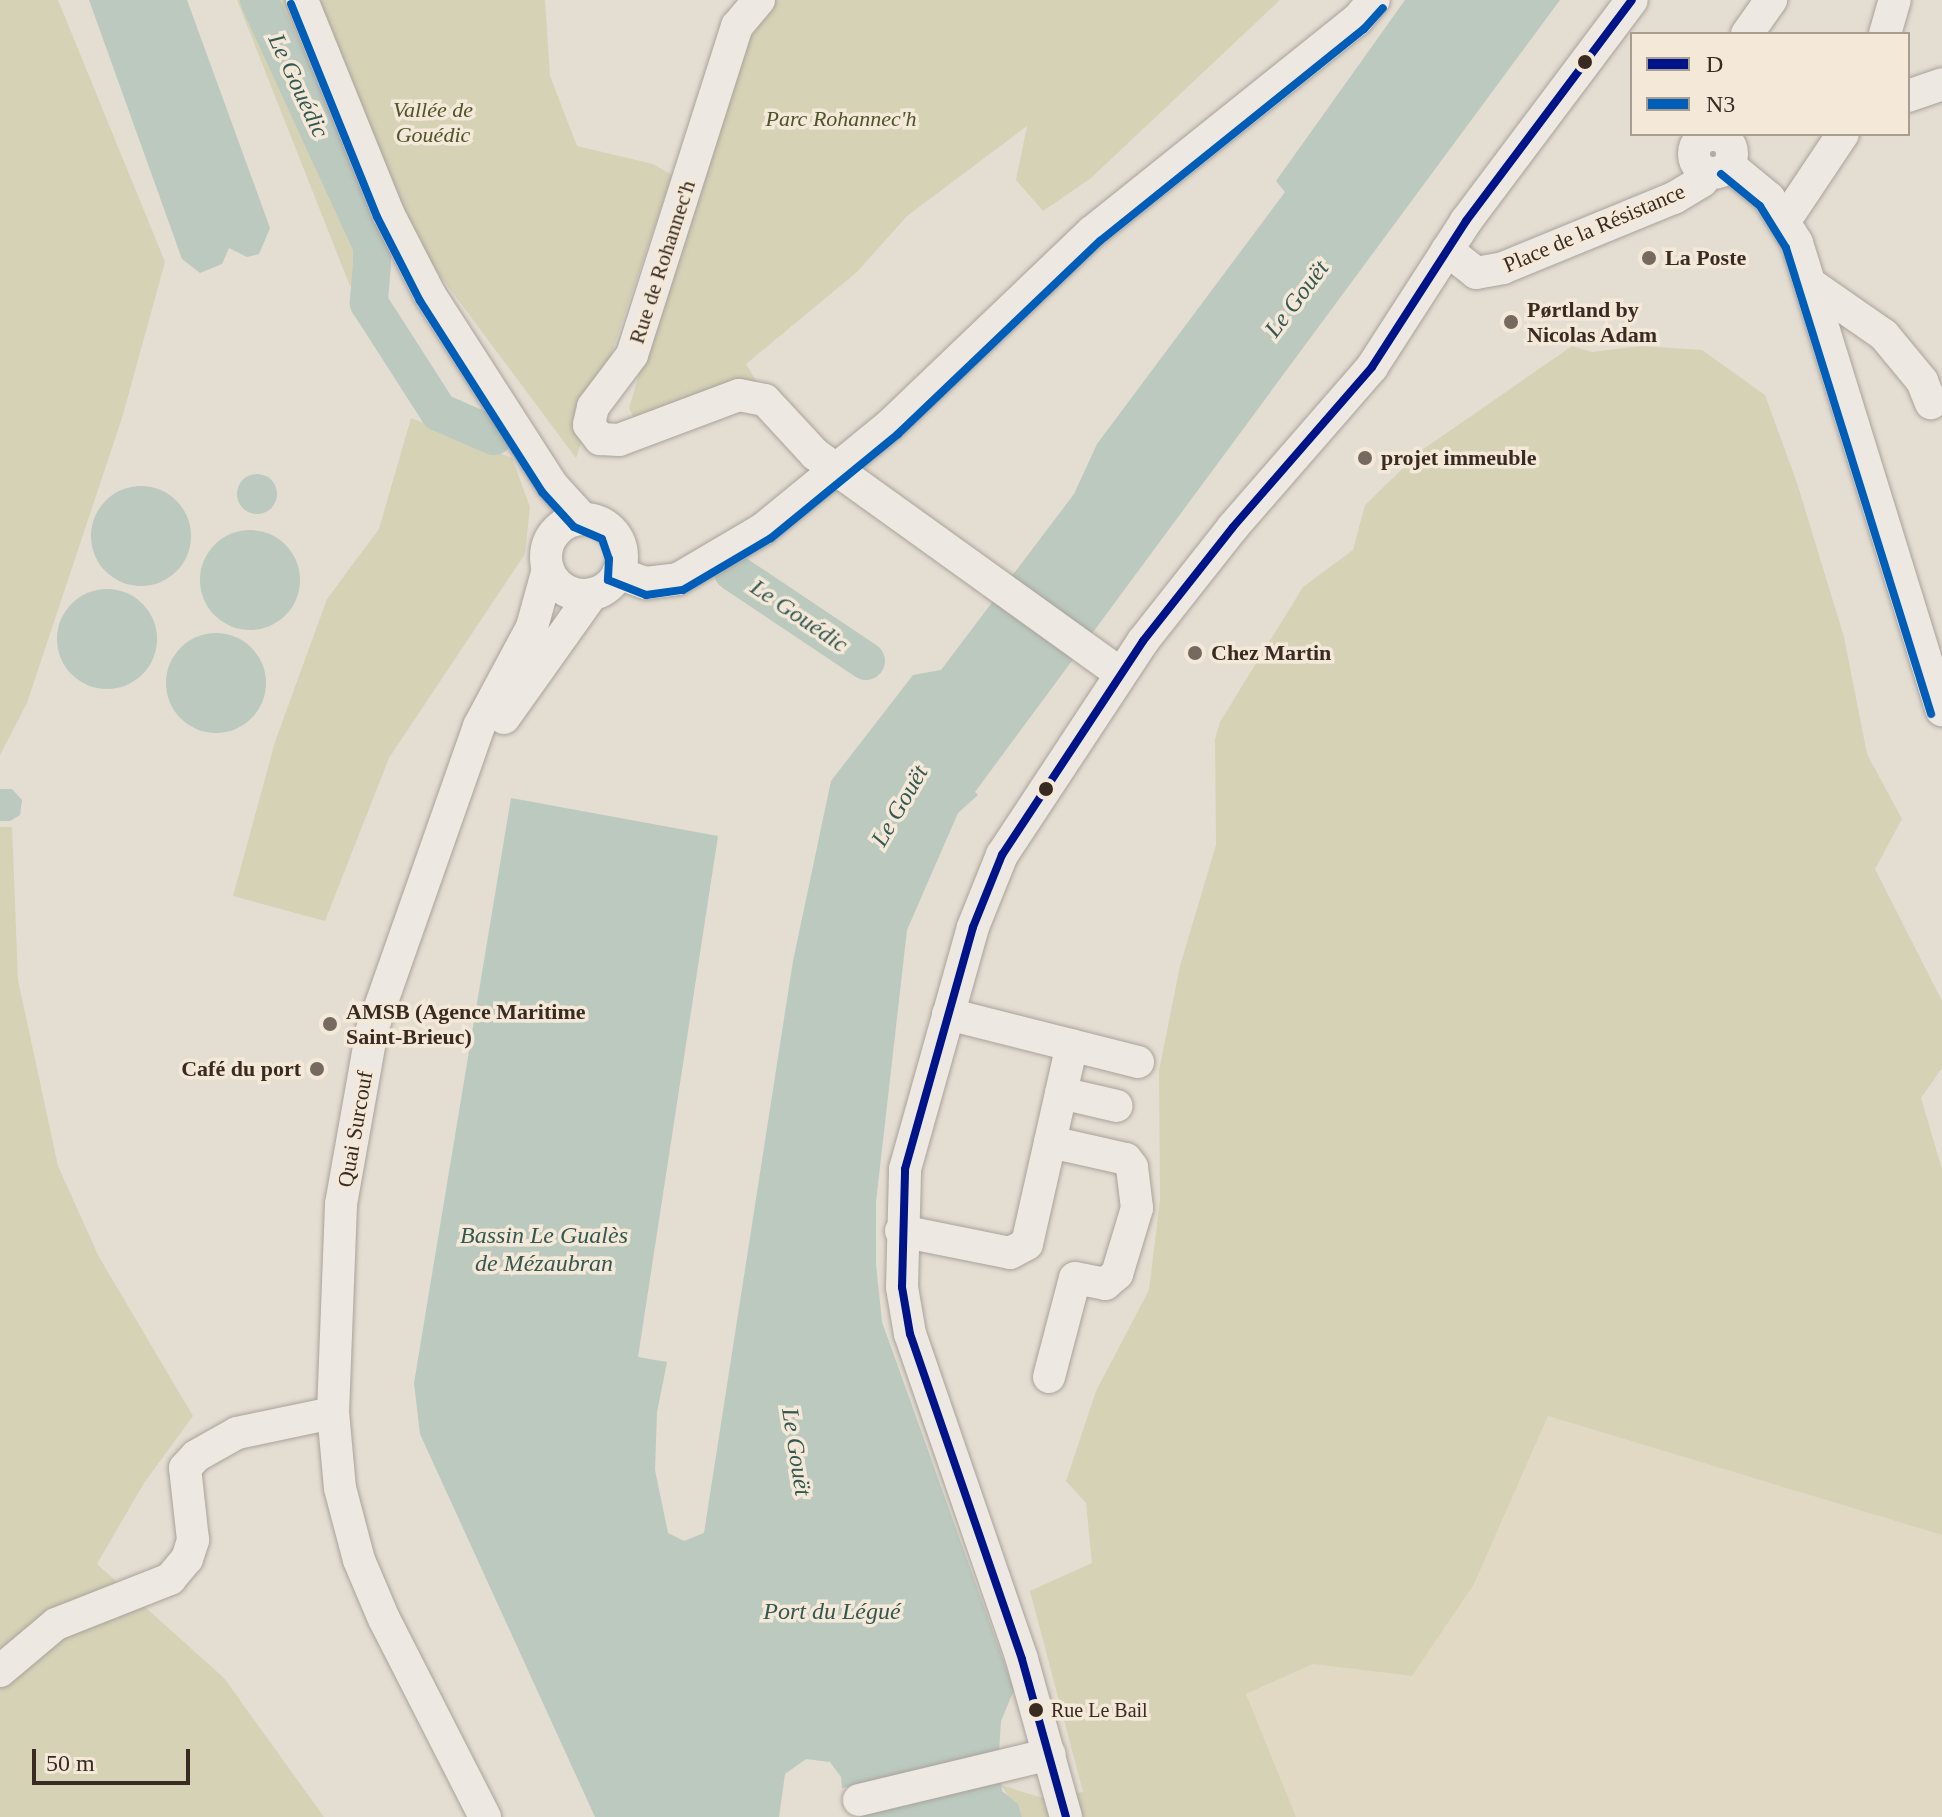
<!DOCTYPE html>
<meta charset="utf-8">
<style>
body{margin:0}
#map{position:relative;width:1942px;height:1817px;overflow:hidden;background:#e4ddd2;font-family:Georgia,serif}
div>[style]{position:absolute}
.farmland>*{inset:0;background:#e2d9c4}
.green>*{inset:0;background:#d5d2b6}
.water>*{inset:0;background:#bbc9bf}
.round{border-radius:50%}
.river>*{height:38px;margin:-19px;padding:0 19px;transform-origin:19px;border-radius:19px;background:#bbc9bf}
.roads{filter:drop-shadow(0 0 2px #aaa29a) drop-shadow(0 0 2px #aaa29a)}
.minor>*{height:32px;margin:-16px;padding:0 16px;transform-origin:16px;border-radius:16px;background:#ede9e2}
.minor>.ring{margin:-16px;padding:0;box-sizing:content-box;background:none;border:32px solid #ede9e2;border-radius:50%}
.bus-1>*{height:8px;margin:-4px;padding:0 4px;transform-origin:4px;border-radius:4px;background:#001489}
.bus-2>*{height:8px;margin:-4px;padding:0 4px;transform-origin:4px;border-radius:4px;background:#005eb8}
.dots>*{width:22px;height:22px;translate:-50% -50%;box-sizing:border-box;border:4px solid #f4e9d9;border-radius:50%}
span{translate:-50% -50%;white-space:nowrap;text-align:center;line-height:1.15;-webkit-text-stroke:7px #f4e9d9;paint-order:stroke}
.bus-label{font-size:20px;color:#392a22}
.left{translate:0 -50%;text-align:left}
.park-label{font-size:22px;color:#4e542a;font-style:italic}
.street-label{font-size:22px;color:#392a22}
.poi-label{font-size:22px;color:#392a22;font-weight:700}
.right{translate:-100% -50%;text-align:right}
.water-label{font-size:24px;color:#335751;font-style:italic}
.legend{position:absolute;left:1630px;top:32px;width:280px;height:104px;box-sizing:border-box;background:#f4e9d9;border:2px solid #a99d90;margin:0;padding:10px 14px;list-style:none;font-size:24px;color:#392a22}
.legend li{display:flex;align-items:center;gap:16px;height:40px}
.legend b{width:40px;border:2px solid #a99d90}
.scale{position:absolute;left:32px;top:1749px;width:158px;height:36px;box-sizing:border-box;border:4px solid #392a22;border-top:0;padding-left:10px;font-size:24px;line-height:28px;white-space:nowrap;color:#392a22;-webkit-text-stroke:6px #f4e9d9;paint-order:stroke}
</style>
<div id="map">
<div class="farmland">
<div style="clip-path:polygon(1548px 1416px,1942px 1535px,1942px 1817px,1296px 1817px,1246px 1694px,1313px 1664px,1412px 1676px,1474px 1584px)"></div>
</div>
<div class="green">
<div style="clip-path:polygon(0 0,58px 0,165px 262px,122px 418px,27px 703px,0 755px)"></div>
<div style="clip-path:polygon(237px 0,545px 0,550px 76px,577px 146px,653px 164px,672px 175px,576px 458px,415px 242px,350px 286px)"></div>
<div style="clip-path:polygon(769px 0,1280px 0,1091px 178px,1043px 211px,1016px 180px,1027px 126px,907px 216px,857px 272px,746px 364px,758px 384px,636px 423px,629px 408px,742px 32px)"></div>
<div style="clip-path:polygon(1572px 346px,1592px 352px,1641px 346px,1702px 350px,1765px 395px,1797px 483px,1844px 637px,1867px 754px,1902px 819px,1875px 869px,1942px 1001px,1942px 1068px,1921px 1098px,1942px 1169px,1942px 1535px,1548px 1416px,1474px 1584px,1412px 1676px,1313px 1664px,1246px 1694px,1296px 1817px,1022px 1817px,1001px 1785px,1046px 1799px,1083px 1792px,1030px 1591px,1092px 1563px,1086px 1503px,1066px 1481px,1096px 1391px,1149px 1290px,1160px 1200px,1159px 1071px,1180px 966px,1216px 845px,1215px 739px,1220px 722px,1303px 587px,1353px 550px,1365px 505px,1422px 450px)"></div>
<div style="clip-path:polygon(411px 418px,512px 458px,530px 507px,525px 554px,389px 758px,325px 921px,233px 896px,275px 742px,327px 599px,379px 529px)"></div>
<div style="clip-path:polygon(0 827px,12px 827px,18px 980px,58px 1166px,99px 1257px,193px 1416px,144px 1483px,97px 1564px,224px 1678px,324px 1817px,0 1817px)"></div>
</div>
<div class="water">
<div style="clip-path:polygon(89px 0,187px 0,270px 228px,259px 254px,247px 257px,229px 248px,222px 264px,200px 273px,182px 259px)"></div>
<div style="clip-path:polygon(1405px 0,1560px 0,975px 792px,978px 795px,958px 813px,907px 930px,876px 1202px,876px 1264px,882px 1322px,1014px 1690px,1001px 1721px,999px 1752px,842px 1788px,841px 1777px,830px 1762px,806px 1759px,785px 1774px,779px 1817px,595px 1817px,420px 1434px,414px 1383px,511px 798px,718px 836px,638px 1357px,667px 1362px,657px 1412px,655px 1470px,668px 1533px,684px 1541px,704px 1533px,793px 961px,831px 781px,913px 675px,941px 670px,1074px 494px,1097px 444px,1285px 192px,1276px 181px)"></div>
<div class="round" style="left:237px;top:474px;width:40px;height:40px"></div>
<div class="round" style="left:91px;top:486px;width:100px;height:100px"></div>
<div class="round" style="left:200px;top:530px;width:100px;height:100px"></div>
<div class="round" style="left:57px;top:589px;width:100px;height:100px"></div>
<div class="round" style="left:166px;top:633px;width:100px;height:100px"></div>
<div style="clip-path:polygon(0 789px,12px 789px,22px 800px,20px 815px,10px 821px,0 821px)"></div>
<div style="clip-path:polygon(1001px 1781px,1002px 1791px,1018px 1804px,1022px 1817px,857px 1817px)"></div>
</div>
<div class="river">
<div style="left:259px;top:0;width:271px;rotate:65.3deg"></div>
<div style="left:372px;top:246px;width:14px;rotate:90deg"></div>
<div style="left:372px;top:265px;width:38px;rotate:95deg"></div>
<div style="left:369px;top:303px;width:130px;rotate:57.3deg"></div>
<div style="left:439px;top:412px;width:60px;rotate:23.6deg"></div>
<div style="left:733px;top:572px;width:160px;rotate:33.8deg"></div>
</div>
<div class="roads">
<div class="minor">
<div style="left:302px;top:0;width:230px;rotate:68deg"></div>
<div style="left:388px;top:213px;width:92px;rotate:62.9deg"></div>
<div style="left:430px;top:295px;width:226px;rotate:57.3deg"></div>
<div style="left:552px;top:485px;width:45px;rotate:47.7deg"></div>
<div style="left:759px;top:0;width:34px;rotate:130deg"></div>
<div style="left:737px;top:26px;width:345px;rotate:107.7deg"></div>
<div style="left:632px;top:355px;width:65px;rotate:126.9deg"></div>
<div style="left:593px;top:407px;width:18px;rotate:103deg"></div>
<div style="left:589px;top:425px;width:18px;rotate:52deg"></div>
<div style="left:600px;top:439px;width:19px;rotate:3deg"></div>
<div style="left:619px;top:440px;width:128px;rotate:-20.6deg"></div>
<div style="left:739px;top:395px;width:26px;rotate:11deg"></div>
<div style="left:765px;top:400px;width:74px;rotate:47.2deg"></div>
<div style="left:815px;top:454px;width:375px;rotate:35.7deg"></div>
<div style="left:1747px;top:34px;width:42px;rotate:-54.8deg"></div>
<div style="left:1885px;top:34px;width:35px;rotate:-74deg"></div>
<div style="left:1908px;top:96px;width:36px;rotate:-19deg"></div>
<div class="ring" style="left:1694px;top:135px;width:6px;height:6px"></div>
<div style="left:1729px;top:165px;width:52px;rotate:39.5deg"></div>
<div style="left:1769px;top:198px;width:53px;rotate:58.1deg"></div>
<div style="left:1797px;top:243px;width:489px;rotate:72.8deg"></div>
<div style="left:1786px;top:219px;width:102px;rotate:-56.2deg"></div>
<div style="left:1447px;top:250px;width:37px;rotate:38deg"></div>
<div style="left:1476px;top:273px;width:27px;rotate:-10deg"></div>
<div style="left:1503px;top:268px;width:185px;rotate:-22.3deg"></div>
<div style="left:1674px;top:198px;width:33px;rotate:-31deg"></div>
<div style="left:1702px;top:181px;width:10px;rotate:-66deg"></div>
<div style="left:1812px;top:285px;width:88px;rotate:34.8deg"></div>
<div style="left:1884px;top:335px;width:60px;rotate:50.4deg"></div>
<div style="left:1922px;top:381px;width:24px;rotate:68deg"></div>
<div class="ring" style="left:546px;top:519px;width:44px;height:44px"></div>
<div style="left:618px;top:573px;width:30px;rotate:20deg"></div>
<div style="left:646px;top:583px;width:32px;rotate:-7deg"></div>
<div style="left:678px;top:579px;width:99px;rotate:-30.5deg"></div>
<div style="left:763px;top:529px;width:164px;rotate:-39.3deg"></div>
<div style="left:890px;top:425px;width:279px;rotate:-43.7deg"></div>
<div style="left:1092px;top:232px;width:339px;rotate:-38.7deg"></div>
<div style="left:1357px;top:20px;width:26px;rotate:-50deg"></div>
<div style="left:504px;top:718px;width:152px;rotate:-54.6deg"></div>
<div style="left:948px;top:1014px;width:196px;rotate:14.2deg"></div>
<div style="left:1061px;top:1093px;width:57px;rotate:13.1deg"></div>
<div style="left:901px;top:1231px;width:111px;rotate:11.4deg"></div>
<div style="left:1010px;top:1253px;width:19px;rotate:-28deg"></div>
<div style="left:1027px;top:1244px;width:204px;rotate:-77.3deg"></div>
<div style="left:1049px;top:1377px;width:102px;rotate:-75.3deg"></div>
<div style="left:1075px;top:1278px;width:31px;rotate:11deg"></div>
<div style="left:1105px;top:1284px;width:16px;rotate:-40deg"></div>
<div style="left:1117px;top:1274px;width:69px;rotate:-73.1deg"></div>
<div style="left:1137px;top:1208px;width:41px;rotate:-97deg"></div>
<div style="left:1132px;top:1167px;width:10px;rotate:-127deg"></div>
<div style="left:1126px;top:1159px;width:78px;rotate:-167.4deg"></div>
<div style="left:0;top:1671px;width:73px;rotate:-40deg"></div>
<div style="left:56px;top:1624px;width:123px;rotate:-21.5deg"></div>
<div style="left:170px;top:1579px;width:26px;rotate:-50deg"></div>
<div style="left:187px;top:1559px;width:20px;rotate:-72deg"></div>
<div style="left:193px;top:1540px;width:72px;rotate:-96.3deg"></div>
<div style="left:185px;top:1468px;width:16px;rotate:-47deg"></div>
<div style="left:196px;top:1456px;width:47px;rotate:-29.3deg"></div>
<div style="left:237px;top:1433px;width:98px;rotate:-11.8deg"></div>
<div style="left:859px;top:1800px;width:196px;rotate:-13.5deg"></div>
<div style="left:485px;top:1817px;width:222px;rotate:-117deg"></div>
<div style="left:384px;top:1619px;width:64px;rotate:-113deg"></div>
<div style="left:359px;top:1560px;width:74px;rotate:-104.8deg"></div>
<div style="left:340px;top:1488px;width:75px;rotate:-95.3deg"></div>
<div style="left:333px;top:1413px;width:209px;rotate:-87.8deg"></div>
<div style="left:341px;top:1204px;width:177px;rotate:-79.9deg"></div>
<div style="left:372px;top:1030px;width:322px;rotate:-70.6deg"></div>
<div style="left:479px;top:726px;width:112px;rotate:-61.8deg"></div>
<div style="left:532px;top:627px;width:60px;rotate:-74.6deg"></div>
<div style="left:1066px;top:1817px;width:164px;rotate:-105.6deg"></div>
<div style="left:1022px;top:1659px;width:344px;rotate:-109deg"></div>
<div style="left:910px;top:1334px;width:48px;rotate:-99.7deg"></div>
<div style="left:902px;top:1287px;width:118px;rotate:-88.5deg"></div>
<div style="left:905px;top:1169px;width:251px;rotate:-74.3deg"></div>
<div style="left:973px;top:927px;width:78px;rotate:-68.1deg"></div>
<div style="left:1002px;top:855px;width:256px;rotate:-56.6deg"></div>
<div style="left:1143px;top:641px;width:145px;rotate:-51.7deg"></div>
<div style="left:1233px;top:527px;width:212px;rotate:-49deg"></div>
<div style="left:1372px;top:367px;width:174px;rotate:-57.2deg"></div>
<div style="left:1466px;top:221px;width:276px;rotate:-53.1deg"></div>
</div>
</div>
<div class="bus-1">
<div style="left:1066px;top:1817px;width:164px;rotate:-105.6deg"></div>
<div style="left:1022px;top:1659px;width:344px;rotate:-109deg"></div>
<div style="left:910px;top:1334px;width:48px;rotate:-99.7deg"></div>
<div style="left:902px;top:1287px;width:118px;rotate:-88.5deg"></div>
<div style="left:905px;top:1169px;width:251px;rotate:-74.3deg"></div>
<div style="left:973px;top:927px;width:78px;rotate:-68.1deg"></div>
<div style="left:1002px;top:855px;width:256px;rotate:-56.6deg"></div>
<div style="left:1143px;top:641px;width:145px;rotate:-51.7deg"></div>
<div style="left:1233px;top:527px;width:212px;rotate:-49deg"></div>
<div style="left:1372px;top:367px;width:174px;rotate:-57.2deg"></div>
<div style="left:1466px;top:221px;width:276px;rotate:-53.1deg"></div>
</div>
<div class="bus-2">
<div style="left:291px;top:4px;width:230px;rotate:68deg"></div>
<div style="left:377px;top:217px;width:94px;rotate:62.9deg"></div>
<div style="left:420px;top:301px;width:227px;rotate:57.4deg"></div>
<div style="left:542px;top:492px;width:47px;rotate:47.6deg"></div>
<div style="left:574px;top:527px;width:30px;rotate:23deg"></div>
<div style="left:602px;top:539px;width:21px;rotate:71deg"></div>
<div style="left:609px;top:559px;width:21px;rotate:93deg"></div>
<div style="left:608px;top:580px;width:41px;rotate:21.5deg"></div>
<div style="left:646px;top:595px;width:37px;rotate:-8deg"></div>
<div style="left:683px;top:590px;width:102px;rotate:-30.6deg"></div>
<div style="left:771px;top:538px;width:164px;rotate:-39.3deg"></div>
<div style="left:898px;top:434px;width:279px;rotate:-43.7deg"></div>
<div style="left:1100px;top:241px;width:339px;rotate:-38.8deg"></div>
<div style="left:1364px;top:29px;width:28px;rotate:-48deg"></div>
<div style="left:1721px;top:174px;width:50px;rotate:39.4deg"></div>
<div style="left:1760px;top:206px;width:49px;rotate:58.2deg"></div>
<div style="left:1786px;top:248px;width:488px;rotate:72.7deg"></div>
</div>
<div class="dots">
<div style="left:1585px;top:62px;background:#392a22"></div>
<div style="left:1649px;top:258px;background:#756960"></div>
<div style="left:1511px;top:322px;background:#756960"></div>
<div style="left:1365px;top:458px;background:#756960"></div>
<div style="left:1195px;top:653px;background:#756960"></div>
<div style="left:1046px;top:789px;background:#392a22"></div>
<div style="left:330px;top:1024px;background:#756960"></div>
<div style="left:317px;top:1069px;background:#756960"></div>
<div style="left:1036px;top:1710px;background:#392a22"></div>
</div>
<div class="bus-label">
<span class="left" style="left:1051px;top:1710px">Rue Le Bail</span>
</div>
<div class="park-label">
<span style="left:433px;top:122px">Vallée de<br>Gouédic</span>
<span style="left:841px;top:119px">Parc Rohannec'h</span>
</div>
<div class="street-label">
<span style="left:1594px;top:228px;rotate:-23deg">Place de la Résistance</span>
<span style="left:662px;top:262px;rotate:-72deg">Rue de Rohannec'h</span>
<span style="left:355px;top:1129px;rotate:-80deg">Quai Surcouf</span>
</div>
<div class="poi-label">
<span class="left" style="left:1665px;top:258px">La Poste</span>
<span class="left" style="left:1527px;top:322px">Pørtland by<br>Nicolas Adam</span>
<span class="left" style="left:1381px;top:458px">projet immeuble</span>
<span class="left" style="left:1211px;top:653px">Chez Martin</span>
<span class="left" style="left:346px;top:1024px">AMSB (Agence Maritime<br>Saint-Brieuc)</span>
<span class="right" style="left:301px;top:1069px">Café du port</span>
</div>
<div class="water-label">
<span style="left:298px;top:86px;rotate:65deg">Le Gouédic</span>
<span style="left:1297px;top:299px;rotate:-53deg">Le Gouët</span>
<span style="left:799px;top:616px;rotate:34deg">Le Gouédic</span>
<span style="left:900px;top:806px;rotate:-60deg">Le Gouët</span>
<span style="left:544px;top:1250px">Bassin Le Gualès<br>de Mézaubran</span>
<span style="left:796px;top:1452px;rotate:81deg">Le Gouët</span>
<span style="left:832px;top:1612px">Port du Légué</span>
</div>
<ul class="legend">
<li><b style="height:10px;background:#001489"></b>D</li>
<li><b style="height:10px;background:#005eb8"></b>N3</li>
</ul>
<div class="scale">50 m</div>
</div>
